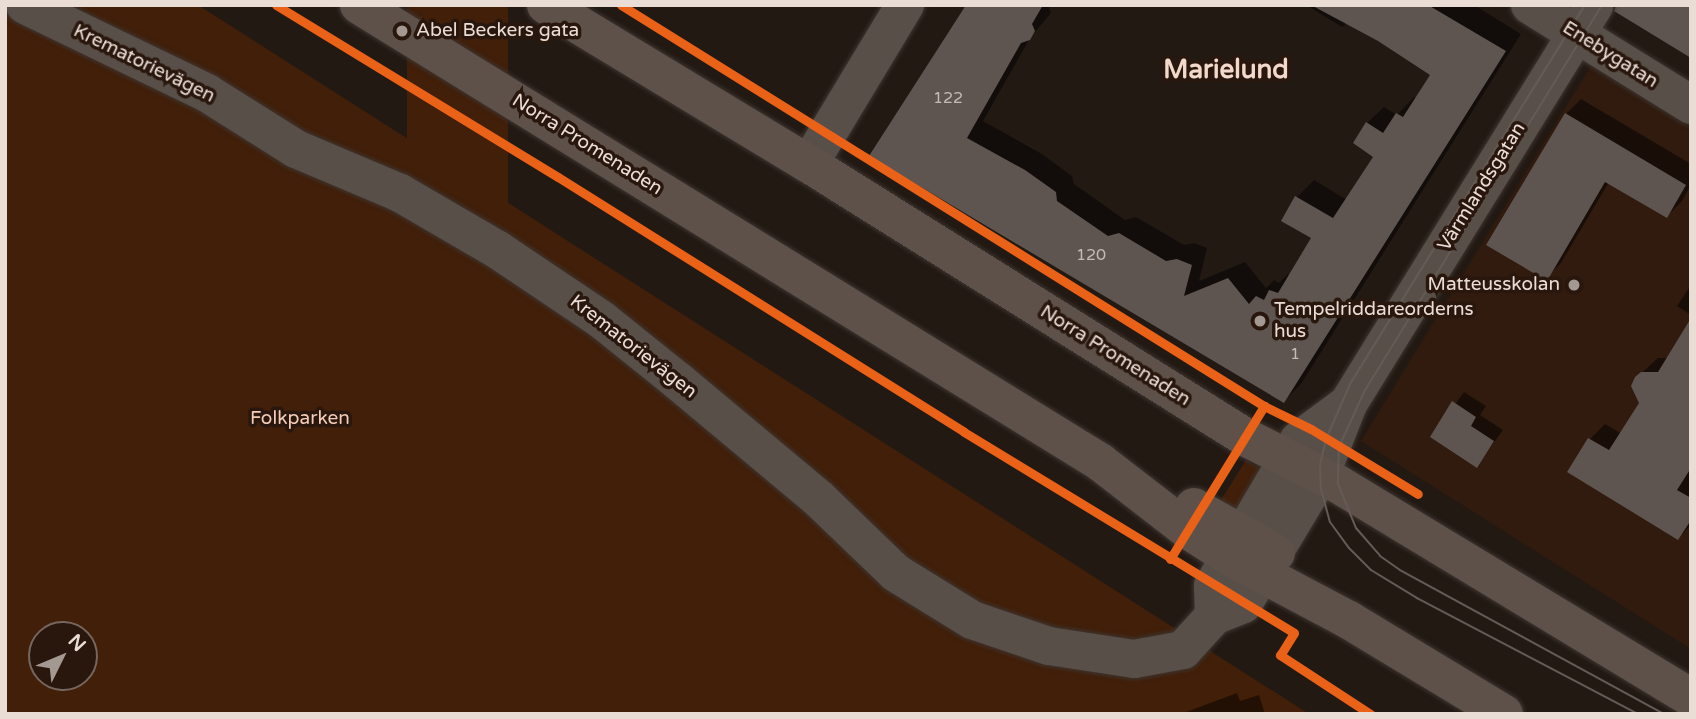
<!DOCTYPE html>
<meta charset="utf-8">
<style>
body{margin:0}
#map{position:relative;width:1696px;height:719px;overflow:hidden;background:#231913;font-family:"Varela Round",sans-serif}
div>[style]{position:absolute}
.built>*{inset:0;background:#301b0e}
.green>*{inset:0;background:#411f09;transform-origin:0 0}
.shadow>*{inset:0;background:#0007}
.building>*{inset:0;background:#5e5550}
.roads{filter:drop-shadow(0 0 2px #3d3530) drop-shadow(0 0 2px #3d3530)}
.minor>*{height:38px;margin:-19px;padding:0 19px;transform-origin:19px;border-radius:19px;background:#594f49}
.secondary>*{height:38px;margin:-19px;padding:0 19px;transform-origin:19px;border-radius:19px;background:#5d514a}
.tram>*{height:2px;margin:-1px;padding:0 1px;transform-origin:1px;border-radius:1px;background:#645a56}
.cycleway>*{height:9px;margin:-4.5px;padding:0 4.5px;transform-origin:4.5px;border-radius:4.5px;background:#ea6118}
.dots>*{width:19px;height:19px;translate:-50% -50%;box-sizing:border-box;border:4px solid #29170d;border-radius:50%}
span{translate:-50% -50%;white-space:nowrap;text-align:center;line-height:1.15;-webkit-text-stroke:7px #29170d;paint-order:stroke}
.number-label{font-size:16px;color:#c7bbb4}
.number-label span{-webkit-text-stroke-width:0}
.poi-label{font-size:19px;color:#eaddd6}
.left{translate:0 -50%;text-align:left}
.right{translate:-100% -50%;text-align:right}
.street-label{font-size:19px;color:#eaddd6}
.park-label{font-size:19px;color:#f3cbb6}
.district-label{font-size:26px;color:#f3d9cb;font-weight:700}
.frame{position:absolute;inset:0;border:7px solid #eaddd6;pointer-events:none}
.north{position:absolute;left:28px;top:621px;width:70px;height:70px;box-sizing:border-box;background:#29170d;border:2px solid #76665d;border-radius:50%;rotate:47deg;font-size:19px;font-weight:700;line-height:28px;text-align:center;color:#eaddd6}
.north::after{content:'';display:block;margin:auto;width:24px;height:32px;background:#a49892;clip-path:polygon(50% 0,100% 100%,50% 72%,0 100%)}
</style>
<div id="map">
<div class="built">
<div style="clip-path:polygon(1591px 66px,1691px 128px,1691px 649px,1361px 441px)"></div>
</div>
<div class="green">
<div style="clip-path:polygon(evenodd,5px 5px,198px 5px,1309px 714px,5px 714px,5px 5px,42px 635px,84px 635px,84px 677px,42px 677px,42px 635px)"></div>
<div style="left:407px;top:5px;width:101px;height:928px"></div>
<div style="clip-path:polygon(1246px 460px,1262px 470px,1240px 515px,1216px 508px)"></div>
</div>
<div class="shadow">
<div style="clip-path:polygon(968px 5px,1048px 5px,1051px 13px,1030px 38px,983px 121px,1042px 154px,1072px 176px,1074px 184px,1125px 220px,1136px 217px,1184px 245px,1194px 243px,1207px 248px,1199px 281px,1245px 262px,1266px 288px,1274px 280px,1279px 283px,1288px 274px,1291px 276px,1314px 238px,1283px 220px,1297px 197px,1314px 180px,1347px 200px,1375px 157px,1367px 123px,1384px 107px,1397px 115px,1414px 97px,1417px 99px,1432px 75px,1379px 40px,1348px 23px,1342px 27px,1306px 5px,1474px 5px,1521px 34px,1301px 384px,1284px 401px,872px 155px)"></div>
<div style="clip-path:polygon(1581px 99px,1691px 164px,1691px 185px,1682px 201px,1667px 216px,1609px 182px,1561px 263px,1546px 278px,1566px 114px)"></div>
<div style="clip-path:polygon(1691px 285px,1691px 315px,1677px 306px)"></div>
<div style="clip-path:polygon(1691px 321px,1691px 525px,1678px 538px,1590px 439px,1605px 424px,1622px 434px,1641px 403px,1636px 378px,1658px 358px,1669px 358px)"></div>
<div style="clip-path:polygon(1464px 392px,1486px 406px,1480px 415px,1503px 430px,1477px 465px,1432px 436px)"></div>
<div style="clip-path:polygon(1237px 693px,1240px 701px,1259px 695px,1265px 714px,1181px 714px)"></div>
</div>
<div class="building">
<div style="clip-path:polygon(966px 5px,1043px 5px,1032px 24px,1035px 31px,1030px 40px,1021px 43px,967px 138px,1025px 170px,1056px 192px,1057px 201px,1108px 236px,1119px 233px,1166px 261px,1177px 259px,1192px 265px,1184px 296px,1228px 278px,1249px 304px,1256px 296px,1264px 300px,1269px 290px,1278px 293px,1311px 238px,1281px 221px,1295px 196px,1333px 218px,1373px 157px,1353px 143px,1366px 122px,1383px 133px,1396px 113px,1403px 117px,1430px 75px,1378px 41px,1311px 5px,1428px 5px,1506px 51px,1284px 403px,869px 156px)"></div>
<div style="clip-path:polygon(1616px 5px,1691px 5px,1691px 58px,1614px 11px)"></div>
<div style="clip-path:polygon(1565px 113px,1686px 185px,1667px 218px,1605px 182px,1547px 281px,1486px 245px)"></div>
<div style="clip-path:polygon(1691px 318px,1691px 468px,1677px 490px,1691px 498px,1691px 520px,1678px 540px,1567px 472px,1588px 438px,1609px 450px,1639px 403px,1631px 386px,1635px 377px,1641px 372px,1658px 372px)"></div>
<div style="clip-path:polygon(1452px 401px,1476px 417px,1471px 426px,1494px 441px,1477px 468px,1430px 437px)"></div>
</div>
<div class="roads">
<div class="minor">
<div style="left:25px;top:5px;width:202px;rotate:25.8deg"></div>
<div style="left:207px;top:93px;width:105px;rotate:32.2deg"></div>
<div style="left:296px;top:149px;width:113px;rotate:22.9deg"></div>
<div style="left:400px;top:193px;width:113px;rotate:30.2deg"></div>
<div style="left:498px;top:250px;width:125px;rotate:33.9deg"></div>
<div style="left:602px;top:320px;width:97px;rotate:38.8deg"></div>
<div style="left:678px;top:381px;width:182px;rotate:39.9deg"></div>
<div style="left:818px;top:498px;width:108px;rotate:43.9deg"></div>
<div style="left:896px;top:573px;width:89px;rotate:31.7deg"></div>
<div style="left:972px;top:620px;width:81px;rotate:18.7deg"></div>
<div style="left:1049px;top:646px;width:86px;rotate:8.7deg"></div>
<div style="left:1134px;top:659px;width:50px;rotate:-10.4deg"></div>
<div style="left:1183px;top:650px;width:46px;rotate:-47.6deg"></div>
<div style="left:1214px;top:616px;width:31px;rotate:-22deg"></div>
<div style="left:1243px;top:604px;width:149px;rotate:-59deg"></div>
<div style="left:1320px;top:476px;width:77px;rotate:-68.7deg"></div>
<div style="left:1348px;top:404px;width:469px;rotate:-58.3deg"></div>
<div style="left:1530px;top:5px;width:190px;rotate:31.8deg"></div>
<div style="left:809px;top:164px;width:186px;rotate:-58.9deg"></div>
<div style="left:1214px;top:616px;width:30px;rotate:-92deg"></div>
<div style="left:1213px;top:586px;width:169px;rotate:-59.5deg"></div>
<div style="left:1299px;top:440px;width:61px;rotate:-36.3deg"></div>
</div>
<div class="secondary">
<div style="left:359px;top:5px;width:871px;rotate:31.66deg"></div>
<div style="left:1100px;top:462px;width:111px;rotate:37.7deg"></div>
<div style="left:1188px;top:530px;width:50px;rotate:32.7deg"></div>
<div style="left:1230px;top:557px;width:135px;rotate:27.9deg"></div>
<div style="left:1349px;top:620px;width:181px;rotate:31.2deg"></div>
<div style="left:546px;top:5px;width:307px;rotate:31.2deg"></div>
<div style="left:809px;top:164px;width:514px;rotate:32.05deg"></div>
<div style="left:1245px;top:437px;width:104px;rotate:26.8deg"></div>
<div style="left:1338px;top:484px;width:413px;rotate:31.2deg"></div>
<div style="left:1194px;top:507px;width:94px;rotate:29.3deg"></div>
</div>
</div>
<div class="tram">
<div style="left:1585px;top:5px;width:444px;rotate:121.8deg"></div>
<div style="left:1351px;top:382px;width:62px;rotate:113.7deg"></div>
<div style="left:1326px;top:439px;width:27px;rotate:103deg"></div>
<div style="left:1320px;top:465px;width:24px;rotate:88deg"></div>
<div style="left:1321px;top:489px;width:34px;rotate:75deg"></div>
<div style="left:1330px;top:522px;width:32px;rotate:54deg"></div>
<div style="left:1349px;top:548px;width:31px;rotate:45deg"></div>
<div style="left:1371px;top:570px;width:54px;rotate:31.3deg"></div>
<div style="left:1417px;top:598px;width:250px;rotate:27.7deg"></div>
<div style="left:1602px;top:5px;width:452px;rotate:121.6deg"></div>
<div style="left:1365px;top:390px;width:63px;rotate:114.5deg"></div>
<div style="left:1339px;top:447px;width:37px;rotate:92deg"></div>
<div style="left:1338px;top:484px;width:48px;rotate:67.8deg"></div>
<div style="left:1356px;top:528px;width:37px;rotate:49deg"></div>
<div style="left:1380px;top:556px;width:24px;rotate:35deg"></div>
<div style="left:1400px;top:570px;width:301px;rotate:28.6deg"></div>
</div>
<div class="cycleway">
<div style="left:276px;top:5px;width:330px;rotate:31.4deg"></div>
<div style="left:558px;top:177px;width:479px;rotate:32.1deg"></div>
<div style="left:964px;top:432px;width:386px;rotate:31.3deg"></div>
<div style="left:1294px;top:633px;width:26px;rotate:122deg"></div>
<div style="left:1280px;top:655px;width:108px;rotate:33.2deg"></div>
<div style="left:621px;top:5px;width:758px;rotate:31.95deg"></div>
<div style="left:1264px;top:406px;width:52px;rotate:26.1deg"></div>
<div style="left:1311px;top:429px;width:125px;rotate:31.3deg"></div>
<div style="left:1170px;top:559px;width:180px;rotate:-58.4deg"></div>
</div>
<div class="dots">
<div style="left:402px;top:31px;background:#a49892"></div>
<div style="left:1574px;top:285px;background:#a49892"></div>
<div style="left:1260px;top:321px;background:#a49892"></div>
</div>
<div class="number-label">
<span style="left:948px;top:98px">122</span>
<span style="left:1091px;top:255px">120</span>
<span style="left:1295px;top:354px">1</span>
</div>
<div class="poi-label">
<span class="left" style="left:416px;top:31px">Abel Beckers gata</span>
<span class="right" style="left:1560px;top:285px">Matteusskolan</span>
<span class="left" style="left:1274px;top:321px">Tempelriddareorderns<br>hus</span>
</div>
<div class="street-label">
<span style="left:1610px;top:55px;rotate:32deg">Enebygatan</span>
<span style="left:144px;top:64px;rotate:26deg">Krematorievägen</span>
<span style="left:587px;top:145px;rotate:32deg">Norra Promenaden</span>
<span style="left:1482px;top:187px;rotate:-58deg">Värmlandsgatan</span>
<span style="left:633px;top:347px;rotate:38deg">Krematorievägen</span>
<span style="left:1115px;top:356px;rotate:32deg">Norra Promenaden</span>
</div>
<div class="park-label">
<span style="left:300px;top:419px">Folkparken</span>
</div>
<div class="district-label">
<span style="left:1226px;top:70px">Marielund</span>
</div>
<div class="frame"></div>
<div class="north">N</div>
</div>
